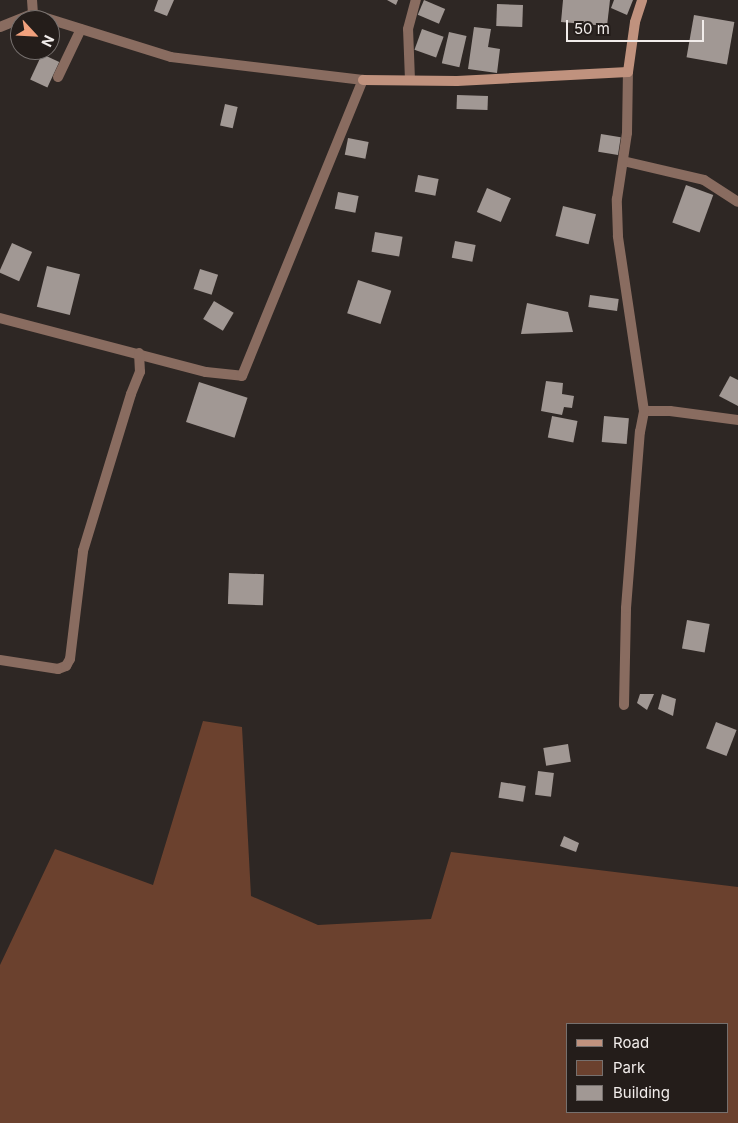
<!DOCTYPE html>
<style>
body{margin:0}
#map{position:relative;width:738px;height:1123px;overflow:hidden;background:#2e2724;font-family:Inter,sans-serif}
div>[style]{position:absolute}
.green>*{inset:0;background:#6b412e}
.building>*{inset:0;background:#a19894;transform-origin:0 0}
.street>*{height:10px;margin:-5px;padding:0 5px;transform-origin:5px;border-radius:5px;background:#896c60}
.secondary>*{height:10px;margin:-5px;padding:0 5px;transform-origin:5px;border-radius:5px;background:#c0927e}
span{translate:-50% -50%;white-space:nowrap;text-align:center;line-height:1.15;-webkit-text-stroke:5px #241d1a;paint-order:stroke}
.legend{position:absolute;left:566px;top:1023px;width:162px;height:90px;box-sizing:border-box;background:#241d1a;border:1px solid #76706e;margin:0;padding:6px 9px;list-style:none;font-size:15px;color:#f2edeb}
.legend li{display:flex;align-items:center;gap:10px;height:25px}
.legend b{width:25px;border:1px solid #76706e}
.north{position:absolute;left:10px;top:10px;width:50px;height:50px;box-sizing:border-box;background:#241d1a;border:1px solid #76706e;border-radius:50%;rotate:115deg;font-size:14px;font-weight:700;line-height:20px;text-align:center;color:#f2edeb}
.north::after{content:'';display:block;margin:auto;width:18px;height:22px;background:#f1a17d;clip-path:polygon(50% 0,100% 100%,50% 72%,0 100%)}
.scale{position:absolute;left:566px;top:20px;width:138px;height:22px;box-sizing:border-box;border:2px solid #f2edeb;border-top:0;padding-left:6px;font-size:15px;line-height:18px;white-space:nowrap;color:#f2edeb;-webkit-text-stroke:4px #241d1a;paint-order:stroke}
</style>
<div id="map">
<div class="green">
<div style="clip-path:polygon(evenodd,203px 721px,242px 727px,251px 896px,318px 925px,431px 919px,451px 852px,738px 887px,738px 1123px,0 1123px,0 965px,55px 849px,153px 885px,203px 721px,567px 1024px,727px 1024px,727px 1112px,567px 1112px,567px 1024px)"></div>
</div>
<div class="building">
<div style="clip-path:polygon(158px 0,174px 0,167px 16px,154px 11px)"></div>
<div style="clip-path:polygon(387px 0,398px 0,396px 5px)"></div>
<div style="left:424px;top:0;width:23px;height:16px;rotate:23deg"></div>
<div style="clip-path:polygon(563px 0,610px 0,607px 26px,561px 22px)"></div>
<div style="clip-path:polygon(614px 0,633px 0,627px 15px,611px 8px)"></div>
<div style="left:497px;top:4px;width:26px;height:22px;rotate:2deg"></div>
<div style="left:694px;top:15px;width:41px;height:43px;rotate:10deg"></div>
<div style="clip-path:polygon(474px 27px,491px 29px,488px 47px,500px 49px,497px 73px,468px 69px)"></div>
<div style="left:422px;top:29px;width:23px;height:22px;rotate:20deg"></div>
<div style="left:449px;top:32px;width:18px;height:32px;rotate:13deg"></div>
<div style="left:42px;top:54px;width:19px;height:28px;rotate:25deg"></div>
<div style="left:457px;top:95px;width:31px;height:14px;rotate:2deg"></div>
<div style="left:225px;top:104px;width:13px;height:22px;rotate:13deg"></div>
<div style="left:601px;top:134px;width:20px;height:18px;rotate:9deg"></div>
<div style="left:348px;top:138px;width:21px;height:17px;rotate:11deg"></div>
<div style="left:418px;top:175px;width:21px;height:17px;rotate:11deg"></div>
<div style="left:686px;top:185px;width:29px;height:40px;rotate:20deg"></div>
<div style="left:487px;top:188px;width:26px;height:26px;rotate:23deg"></div>
<div style="left:338px;top:192px;width:21px;height:17px;rotate:11deg"></div>
<div style="left:563px;top:206px;width:34px;height:31px;rotate:14deg"></div>
<div style="left:375px;top:232px;width:28px;height:20px;rotate:10deg"></div>
<div style="left:455px;top:241px;width:21px;height:17px;rotate:11deg"></div>
<div style="left:12px;top:243px;width:22px;height:32px;rotate:24deg"></div>
<div style="left:47px;top:266px;width:34px;height:42px;rotate:14deg"></div>
<div style="left:200px;top:269px;width:19px;height:21px;rotate:18deg"></div>
<div style="left:358px;top:280px;width:35px;height:35px;rotate:18deg"></div>
<div style="left:590px;top:295px;width:29px;height:12px;rotate:8deg"></div>
<div style="left:214px;top:301px;width:23px;height:21px;rotate:31deg"></div>
<div style="clip-path:polygon(527px 303px,568px 312px,573px 332px,521px 334px)"></div>
<div style="clip-path:polygon(730px 376px,738px 380px,738px 406px,719px 396px)"></div>
<div style="clip-path:polygon(546px 381px,563px 383px,562px 394px,574px 396px,572px 408px,564px 407px,562px 415px,541px 411px)"></div>
<div style="left:199px;top:382px;width:51px;height:42px;rotate:18deg"></div>
<div style="left:552px;top:416px;width:26px;height:22px;rotate:11deg"></div>
<div style="left:604px;top:416px;width:25px;height:26px;rotate:5deg"></div>
<div style="left:229px;top:573px;width:35px;height:31px;rotate:2deg"></div>
<div style="left:687px;top:620px;width:23px;height:29px;rotate:10deg"></div>
<div style="clip-path:polygon(640px 694px,654px 694px,647px 710px,637px 703px)"></div>
<div style="clip-path:polygon(662px 694px,676px 699px,673px 716px,658px 709px)"></div>
<div style="left:716px;top:722px;width:22px;height:28px;rotate:21deg"></div>
<div style="left:568px;top:744px;width:18px;height:25px;rotate:81deg"></div>
<div style="left:538px;top:771px;width:16px;height:24px;rotate:7deg"></div>
<div style="left:501px;top:782px;width:25px;height:16px;rotate:9deg"></div>
<div style="clip-path:polygon(564px 836px,579px 843px,576px 852px,560px 846px)"></div>
</div>
<div class="street">
<div style="left:0;top:27px;width:35px;rotate:-22deg"></div>
<div style="left:58px;top:77px;width:53px;rotate:-64.4deg"></div>
<div style="left:410px;top:80px;width:51px;rotate:-92.2deg"></div>
<div style="left:408px;top:29px;width:30px;rotate:-75deg"></div>
<div style="left:623px;top:161px;width:83px;rotate:13.2deg"></div>
<div style="left:704px;top:180px;width:40px;rotate:32.9deg"></div>
<div style="left:0;top:318px;width:213px;rotate:14.7deg"></div>
<div style="left:206px;top:372px;width:36px;rotate:6deg"></div>
<div style="left:242px;top:376px;width:320px;rotate:-67.8deg"></div>
<div style="left:363px;top:80px;width:193px;rotate:-173.2deg"></div>
<div style="left:171px;top:57px;width:145px;rotate:-162.7deg"></div>
<div style="left:33px;top:14px;width:14px;rotate:-94deg"></div>
<div style="left:644px;top:411px;width:26px"></div>
<div style="left:670px;top:411px;width:69px;rotate:7.5deg"></div>
<div style="left:0;top:660px;width:59px;rotate:8.8deg"></div>
<div style="left:58px;top:669px;width:9px;rotate:-21deg"></div>
<div style="left:66px;top:666px;width:8px;rotate:-60deg"></div>
<div style="left:70px;top:659px;width:109px;rotate:-83.1deg"></div>
<div style="left:83px;top:551px;width:164px;rotate:-73deg"></div>
<div style="left:131px;top:394px;width:24px;rotate:-68deg"></div>
<div style="left:140px;top:372px;width:19px;rotate:-93deg"></div>
<div style="left:624px;top:705px;width:97px;rotate:-88.8deg"></div>
<div style="left:626px;top:608px;width:177px;rotate:-85.5deg"></div>
<div style="left:640px;top:432px;width:21px;rotate:-79deg"></div>
<div style="left:644px;top:411px;width:177px;rotate:-98.5deg"></div>
<div style="left:618px;top:236px;width:37px;rotate:-92deg"></div>
<div style="left:617px;top:199px;width:67px;rotate:-81.4deg"></div>
<div style="left:627px;top:133px;width:61px;rotate:-89.1deg"></div>
</div>
<div class="secondary">
<div style="left:363px;top:80px;width:94px;rotate:0.6deg"></div>
<div style="left:457px;top:81px;width:171px;rotate:-3deg"></div>
<div style="left:628px;top:72px;width:50px;rotate:-82deg"></div>
<div style="left:635px;top:22px;width:23px;rotate:-72deg"></div>
</div>
<ul class="legend">
<li><b style="height:6px;background:#c0927e"></b>Road</li>
<li><b style="height:14px;background:#6b412e"></b>Park</li>
<li><b style="height:14px;background:#a19894"></b>Building</li>
</ul>
<div class="north">N</div>
<div class="scale">50 m</div>
</div>
